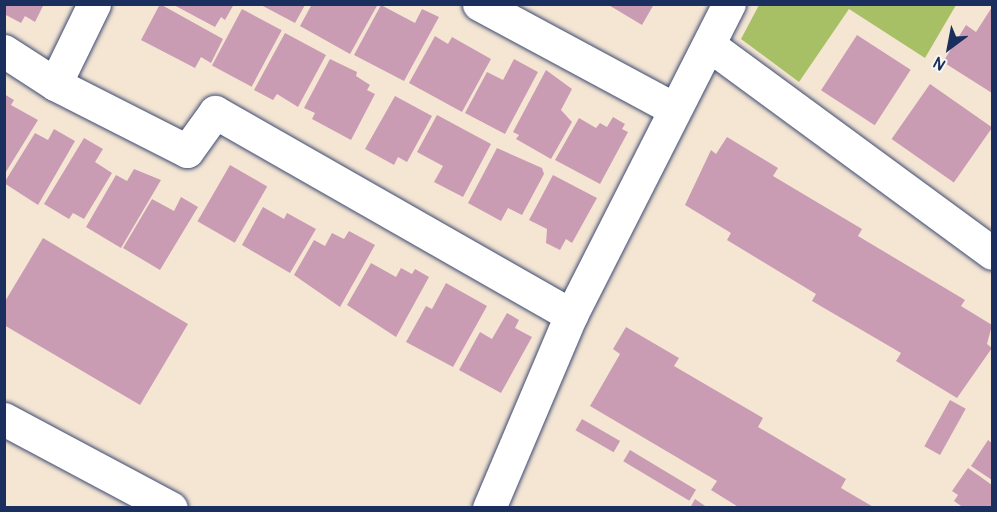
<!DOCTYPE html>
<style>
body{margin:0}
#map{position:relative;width:997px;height:512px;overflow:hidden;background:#f5e6d4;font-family:Pangolin,sans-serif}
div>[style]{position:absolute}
.green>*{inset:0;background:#a8c065}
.building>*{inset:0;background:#c99cb4;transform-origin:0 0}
.roads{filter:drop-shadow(0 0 2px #3c4a70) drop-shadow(0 0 2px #3c4a70)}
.minor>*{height:33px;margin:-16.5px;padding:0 16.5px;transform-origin:16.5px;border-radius:16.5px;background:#fff}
span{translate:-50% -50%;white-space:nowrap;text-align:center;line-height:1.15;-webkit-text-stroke:4.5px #f6f6f2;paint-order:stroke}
.frame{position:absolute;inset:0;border:6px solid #1b2f5e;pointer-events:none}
.north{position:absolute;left:919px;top:18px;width:60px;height:60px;-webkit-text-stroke:4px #f6f6f2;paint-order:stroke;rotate:212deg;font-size:16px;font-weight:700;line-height:24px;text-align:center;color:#1b2f5e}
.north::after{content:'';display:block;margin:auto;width:21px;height:27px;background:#1b2f5e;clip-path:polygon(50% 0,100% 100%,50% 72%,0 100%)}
</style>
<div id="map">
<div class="green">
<div style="clip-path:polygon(759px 5px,759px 4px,956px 5px,925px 58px,849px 9px,799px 82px,741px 39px)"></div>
</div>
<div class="building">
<div style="clip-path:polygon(4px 4px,44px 4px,35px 22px,25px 16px,21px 23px,4px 14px)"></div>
<div style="clip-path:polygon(160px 4px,223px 39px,211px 63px,201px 57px,195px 68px,141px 40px)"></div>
<div style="clip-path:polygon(172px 4px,234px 4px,225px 20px,221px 17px,215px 27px)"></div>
<div style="clip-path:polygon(312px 4px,378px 4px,350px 54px,300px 26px)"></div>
<div style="clip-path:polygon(607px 4px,654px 4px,642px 25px)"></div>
<div style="clip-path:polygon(261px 5px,305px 5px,295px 23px)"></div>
<div style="clip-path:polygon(381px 5px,415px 23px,422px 9px,439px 17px,404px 81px,354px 55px)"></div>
<div style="clip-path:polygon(992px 7px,992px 93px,943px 62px,966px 25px,976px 32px)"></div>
<div style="left:242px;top:9px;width:45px;height:64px;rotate:28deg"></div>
<div style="clip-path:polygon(285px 33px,326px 55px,298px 107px,277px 94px,273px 100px,254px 90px)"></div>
<div style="left:857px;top:35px;width:64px;height:66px;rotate:33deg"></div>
<div style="clip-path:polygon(435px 36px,448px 44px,452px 37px,491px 59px,462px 112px,409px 83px)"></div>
<div style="clip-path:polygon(330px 59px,357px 72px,356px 76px,370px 85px,367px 90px,375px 94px,351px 140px,312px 119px,315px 113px,304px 108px)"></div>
<div style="clip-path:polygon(514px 59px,538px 72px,505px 134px,465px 113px,487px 72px,503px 80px)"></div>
<div style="clip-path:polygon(546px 70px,572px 89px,561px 110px,572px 122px,551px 159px,516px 139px,519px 135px,513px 132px)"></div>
<div style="left:930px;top:84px;width:76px;height:67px;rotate:35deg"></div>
<div style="clip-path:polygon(4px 94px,14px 100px,11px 105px,38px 120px,4px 175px)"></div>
<div style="clip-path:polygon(395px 96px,432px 116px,407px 162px,398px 157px,394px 165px,365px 149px)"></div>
<div style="clip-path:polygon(437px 115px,491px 144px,463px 197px,434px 182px,443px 166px,417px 152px)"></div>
<div style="clip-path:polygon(613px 117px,625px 124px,622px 129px,628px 132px,600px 184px,555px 160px,579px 118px,596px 128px,600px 123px,607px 127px)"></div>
<div style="clip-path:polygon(54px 129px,75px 141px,38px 205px,4px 183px,35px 133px,48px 140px)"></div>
<div style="clip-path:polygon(727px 137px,778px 168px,773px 176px,862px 229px,858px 236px,965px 300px,961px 306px,992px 325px,987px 344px,992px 348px,957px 398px,896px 361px,901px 353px,812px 301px,816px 294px,727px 240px,731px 233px,685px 205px,711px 150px,716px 154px)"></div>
<div style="clip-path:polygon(84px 138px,103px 149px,95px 162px,112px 173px,84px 219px,73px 213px,69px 219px,44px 204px)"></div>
<div style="clip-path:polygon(497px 148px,542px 168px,544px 174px,522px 215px,508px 208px,501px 221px,468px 203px)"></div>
<div style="left:230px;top:165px;width:43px;height:65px;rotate:30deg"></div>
<div style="clip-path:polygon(134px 169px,161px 180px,121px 248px,86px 227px,116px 175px,127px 181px)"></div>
<div style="clip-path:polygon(553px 175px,597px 198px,572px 243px,566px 239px,560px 250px,546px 243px,547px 229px,529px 220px)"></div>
<div style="clip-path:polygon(181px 197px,198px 207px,160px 270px,123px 248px,152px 199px,174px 211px)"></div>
<div style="clip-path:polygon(263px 207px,284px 219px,287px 213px,316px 229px,290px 273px,242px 245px)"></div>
<div style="clip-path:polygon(349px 231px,375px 245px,340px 307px,294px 275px,314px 240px,325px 246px,332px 233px,344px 239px)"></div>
<div style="clip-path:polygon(43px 238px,188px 324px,140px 405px,4px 325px,4px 303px)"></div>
<div style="clip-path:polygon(371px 263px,396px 277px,401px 268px,412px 274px,415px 269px,429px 277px,396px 337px,347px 305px)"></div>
<div style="clip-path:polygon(446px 283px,487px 306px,453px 367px,406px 342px,426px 306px,432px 309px)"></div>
<div style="clip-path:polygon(507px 313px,519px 320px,515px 328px,532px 337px,501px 393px,459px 370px,480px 332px,492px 339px)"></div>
<div style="clip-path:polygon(626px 327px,679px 358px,674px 366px,763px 418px,758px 427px,846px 479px,841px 488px,875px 508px,740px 508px,711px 490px,717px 481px,590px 406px,620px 354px,613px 349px)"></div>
<div style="left:950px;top:400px;width:18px;height:53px;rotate:29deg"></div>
<div style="left:582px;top:419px;width:44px;height:13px;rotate:30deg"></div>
<div style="clip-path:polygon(988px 440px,992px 443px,992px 480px,971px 466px)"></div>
<div style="left:630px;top:450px;width:77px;height:13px;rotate:31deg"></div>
<div style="clip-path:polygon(968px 468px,992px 485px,992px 508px,964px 508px,954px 501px,958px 495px,952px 491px)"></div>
<div style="clip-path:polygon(695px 499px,708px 508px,690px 508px)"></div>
</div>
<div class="roads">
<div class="minor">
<div style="left:479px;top:4px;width:221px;rotate:28.3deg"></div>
<div style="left:709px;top:45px;width:351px;rotate:36.3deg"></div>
<div style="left:4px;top:51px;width:61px;rotate:32.9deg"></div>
<div style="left:55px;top:84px;width:148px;rotate:26.9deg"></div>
<div style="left:187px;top:151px;width:48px;rotate:-54.3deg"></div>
<div style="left:215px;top:112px;width:410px;rotate:29.7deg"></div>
<div style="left:55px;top:84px;width:89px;rotate:-64deg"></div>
<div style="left:4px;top:419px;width:189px;rotate:28.1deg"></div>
<div style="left:489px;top:508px;width:210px;rotate:-67deg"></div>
<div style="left:571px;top:315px;width:349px;rotate:-63.1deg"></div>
</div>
</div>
<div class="frame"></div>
<div class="north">N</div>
</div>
